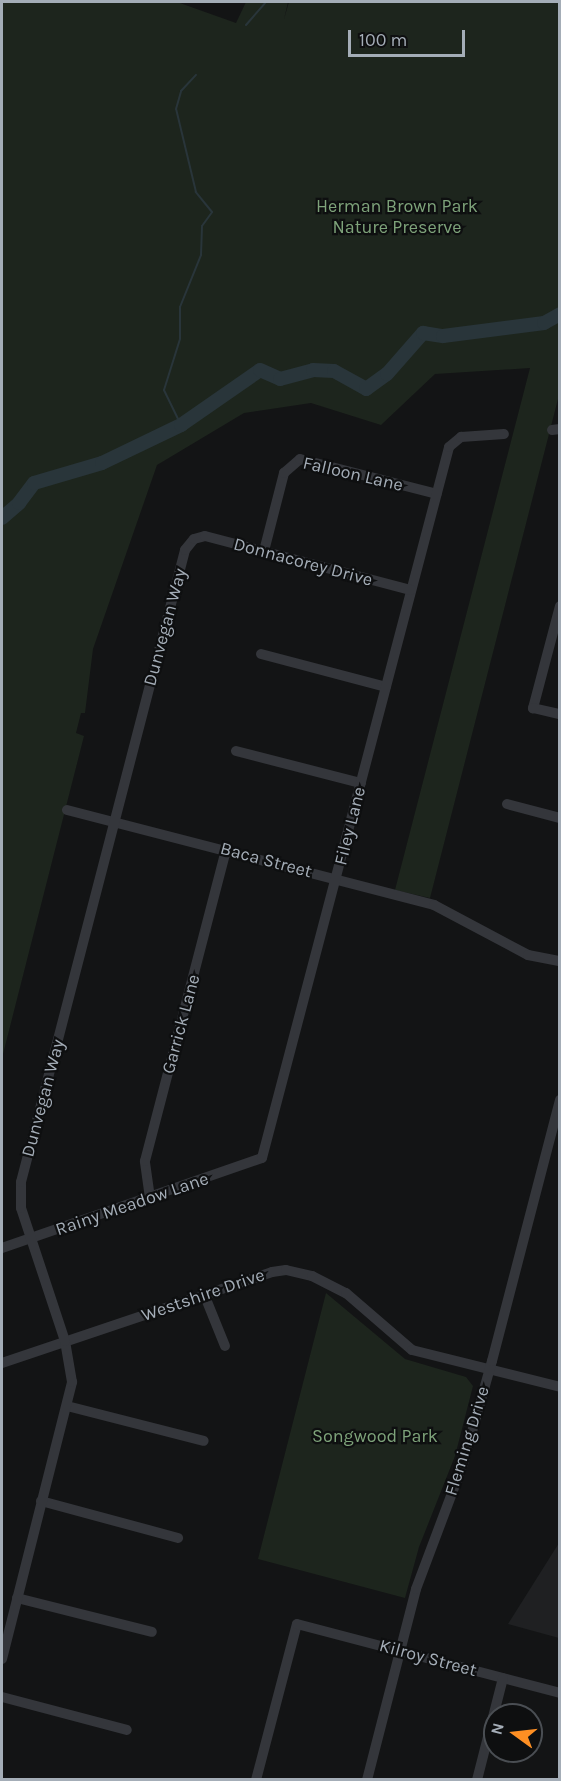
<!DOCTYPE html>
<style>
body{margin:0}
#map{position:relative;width:561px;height:1781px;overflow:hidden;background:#131415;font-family:Karla,sans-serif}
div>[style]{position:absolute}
.built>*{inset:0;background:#1f2022}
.green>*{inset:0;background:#1d251d}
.stream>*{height:2px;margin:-1px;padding:0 1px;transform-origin:1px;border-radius:1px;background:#29353a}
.river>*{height:14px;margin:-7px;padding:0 7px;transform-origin:7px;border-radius:7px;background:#29353a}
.minor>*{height:10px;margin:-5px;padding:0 5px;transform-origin:5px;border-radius:5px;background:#34363b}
span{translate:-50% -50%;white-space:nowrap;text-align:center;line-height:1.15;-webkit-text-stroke:4.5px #0e0f10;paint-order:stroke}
.park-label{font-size:18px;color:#7ea37a}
.street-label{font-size:18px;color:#a4adb7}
.frame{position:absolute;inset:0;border:3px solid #a4adb7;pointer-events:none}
.north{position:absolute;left:483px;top:1703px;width:60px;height:60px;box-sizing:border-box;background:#0e0f10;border:2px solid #4a4e53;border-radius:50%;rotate:285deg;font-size:16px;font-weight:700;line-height:24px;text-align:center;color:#a4adb7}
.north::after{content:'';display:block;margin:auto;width:21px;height:27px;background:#fe8f23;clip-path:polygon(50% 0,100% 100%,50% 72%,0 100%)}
.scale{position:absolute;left:348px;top:30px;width:117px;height:27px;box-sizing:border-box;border:3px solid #a4adb7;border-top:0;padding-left:8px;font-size:18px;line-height:21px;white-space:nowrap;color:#a4adb7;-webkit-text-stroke:4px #0e0f10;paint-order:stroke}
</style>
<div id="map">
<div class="built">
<div style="clip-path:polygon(559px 1543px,559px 1638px,508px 1624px)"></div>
</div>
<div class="green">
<div style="clip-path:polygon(2px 2px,177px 2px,236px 23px,246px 2px,288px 2px,284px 19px,289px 2px,559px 2px,559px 395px,430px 898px,395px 890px,530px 368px,435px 374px,381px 425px,311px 403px,244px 413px,157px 465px,93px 649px,85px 713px,81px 713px,76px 733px,84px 736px,2px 1058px)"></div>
<div style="clip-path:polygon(326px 1293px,405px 1359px,466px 1377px,473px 1386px,455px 1456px,419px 1547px,405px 1598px,258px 1559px)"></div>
</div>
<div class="stream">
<div style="left:246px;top:25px;width:30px;rotate:-49deg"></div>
<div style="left:181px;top:425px;width:39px;rotate:-116deg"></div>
<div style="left:164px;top:390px;width:53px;rotate:-72.6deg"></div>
<div style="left:180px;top:339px;width:32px;rotate:-90deg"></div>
<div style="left:180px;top:307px;width:56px;rotate:-68deg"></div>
<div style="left:201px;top:255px;width:29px;rotate:-88deg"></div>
<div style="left:202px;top:226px;width:17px;rotate:-54deg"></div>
<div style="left:212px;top:212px;width:26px;rotate:-129deg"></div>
<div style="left:196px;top:192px;width:85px;rotate:-103.5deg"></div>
<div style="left:176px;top:109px;width:19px;rotate:-74deg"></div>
<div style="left:181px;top:91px;width:22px;rotate:-47deg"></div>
</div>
<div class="river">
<div style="left:2px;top:518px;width:23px;rotate:-41deg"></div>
<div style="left:19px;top:503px;width:25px;rotate:-53deg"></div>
<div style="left:34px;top:483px;width:71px;rotate:-16.4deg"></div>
<div style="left:102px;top:463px;width:88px;rotate:-25.7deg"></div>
<div style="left:181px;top:425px;width:96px;rotate:-34.8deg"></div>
<div style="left:260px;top:370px;width:22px;rotate:24deg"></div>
<div style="left:280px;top:379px;width:34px;rotate:-15deg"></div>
<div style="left:313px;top:370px;width:21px;rotate:3deg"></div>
<div style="left:334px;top:371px;width:37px;rotate:29deg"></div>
<div style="left:366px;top:389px;width:26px;rotate:-36deg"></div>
<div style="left:387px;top:374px;width:55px;rotate:-48.7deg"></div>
<div style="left:423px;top:333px;width:20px;rotate:9deg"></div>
<div style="left:443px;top:336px;width:102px;rotate:-7.3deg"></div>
<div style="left:544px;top:323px;width:18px;rotate:-29deg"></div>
</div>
<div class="minor">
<div style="left:552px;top:430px;width:8px;rotate:-7deg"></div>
<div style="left:264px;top:551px;width:81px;rotate:-75.6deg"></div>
<div style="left:284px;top:473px;width:21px;rotate:-41deg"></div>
<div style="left:300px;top:459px;width:141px;rotate:14.3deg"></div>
<div style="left:560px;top:606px;width:106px;rotate:104.8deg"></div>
<div style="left:533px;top:708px;width:28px;rotate:13deg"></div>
<div style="left:261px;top:654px;width:129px;rotate:14.8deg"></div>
<div style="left:236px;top:751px;width:129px;rotate:14.4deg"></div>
<div style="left:507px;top:804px;width:55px;rotate:14.8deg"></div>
<div style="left:67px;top:810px;width:379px;rotate:14.5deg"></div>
<div style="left:434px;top:905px;width:106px;rotate:28deg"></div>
<div style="left:528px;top:955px;width:33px;rotate:11deg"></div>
<div style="left:150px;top:1198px;width:37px;rotate:-98deg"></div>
<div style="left:145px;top:1161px;width:321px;rotate:-75.4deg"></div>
<div style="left:2px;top:1248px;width:275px;rotate:-19.1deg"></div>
<div style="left:262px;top:1158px;width:735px;rotate:-75.26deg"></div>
<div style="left:449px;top:447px;width:16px;rotate:-40deg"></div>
<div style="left:461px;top:437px;width:43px;rotate:-4deg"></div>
<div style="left:204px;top:1294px;width:56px;rotate:68deg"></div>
<div style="left:2px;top:1363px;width:285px;rotate:-18.6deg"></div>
<div style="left:272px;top:1272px;width:14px;rotate:-8deg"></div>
<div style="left:286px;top:1270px;width:27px;rotate:13deg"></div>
<div style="left:312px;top:1276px;width:38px;rotate:27deg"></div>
<div style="left:346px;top:1293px;width:87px;rotate:40.8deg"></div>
<div style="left:412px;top:1350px;width:153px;rotate:14deg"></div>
<div style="left:67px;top:1406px;width:141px;rotate:14.3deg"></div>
<div style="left:41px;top:1501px;width:142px;rotate:15.1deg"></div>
<div style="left:17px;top:1598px;width:139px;rotate:14.1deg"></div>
<div style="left:2px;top:1659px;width:286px;rotate:-75.8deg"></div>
<div style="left:72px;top:1382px;width:42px;rotate:-99.7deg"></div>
<div style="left:65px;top:1341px;width:140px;rotate:-108.3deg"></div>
<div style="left:21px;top:1208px;width:26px;rotate:-90deg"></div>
<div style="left:21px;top:1182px;width:653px;rotate:-75.45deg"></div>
<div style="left:185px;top:550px;width:14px;rotate:-51deg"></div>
<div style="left:194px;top:539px;width:11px;rotate:-15deg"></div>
<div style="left:205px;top:536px;width:213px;rotate:14.7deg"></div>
<div style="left:2px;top:1697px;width:129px;rotate:14.8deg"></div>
<div style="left:256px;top:1780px;width:161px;rotate:-75.3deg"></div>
<div style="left:297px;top:1624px;width:272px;rotate:14.7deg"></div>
<div style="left:367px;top:1780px;width:197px;rotate:-75.6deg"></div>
<div style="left:416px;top:1589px;width:134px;rotate:-69.4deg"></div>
<div style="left:463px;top:1464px;width:107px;rotate:-74.3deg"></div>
<div style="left:492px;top:1361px;width:270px;rotate:-75.4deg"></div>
<div style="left:477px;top:1780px;width:105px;rotate:-75.7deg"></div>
</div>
<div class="park-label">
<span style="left:397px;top:217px">Herman Brown Park<br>Nature Preserve</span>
<span style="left:375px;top:1436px">Songwood Park</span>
</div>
<div class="street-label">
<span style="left:353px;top:474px;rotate:13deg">Falloon Lane</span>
<span style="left:303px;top:562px;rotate:15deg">Donnacorey Drive</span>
<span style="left:165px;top:627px;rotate:-75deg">Dunvegan Way</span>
<span style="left:350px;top:826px;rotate:-76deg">Filey Lane</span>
<span style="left:266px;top:860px;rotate:15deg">Baca Street</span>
<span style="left:181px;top:1024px;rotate:-75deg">Garrick Lane</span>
<span style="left:43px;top:1098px;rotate:-75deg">Dunvegan Way</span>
<span style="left:132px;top:1204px;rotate:-19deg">Rainy Meadow Lane</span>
<span style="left:203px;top:1295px;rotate:-19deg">Westshire Drive</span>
<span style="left:467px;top:1441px;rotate:-73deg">Fleming Drive</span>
<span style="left:428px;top:1658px;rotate:15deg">Kilroy Street</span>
</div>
<div class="frame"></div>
<div class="north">N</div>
<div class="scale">100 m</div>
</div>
